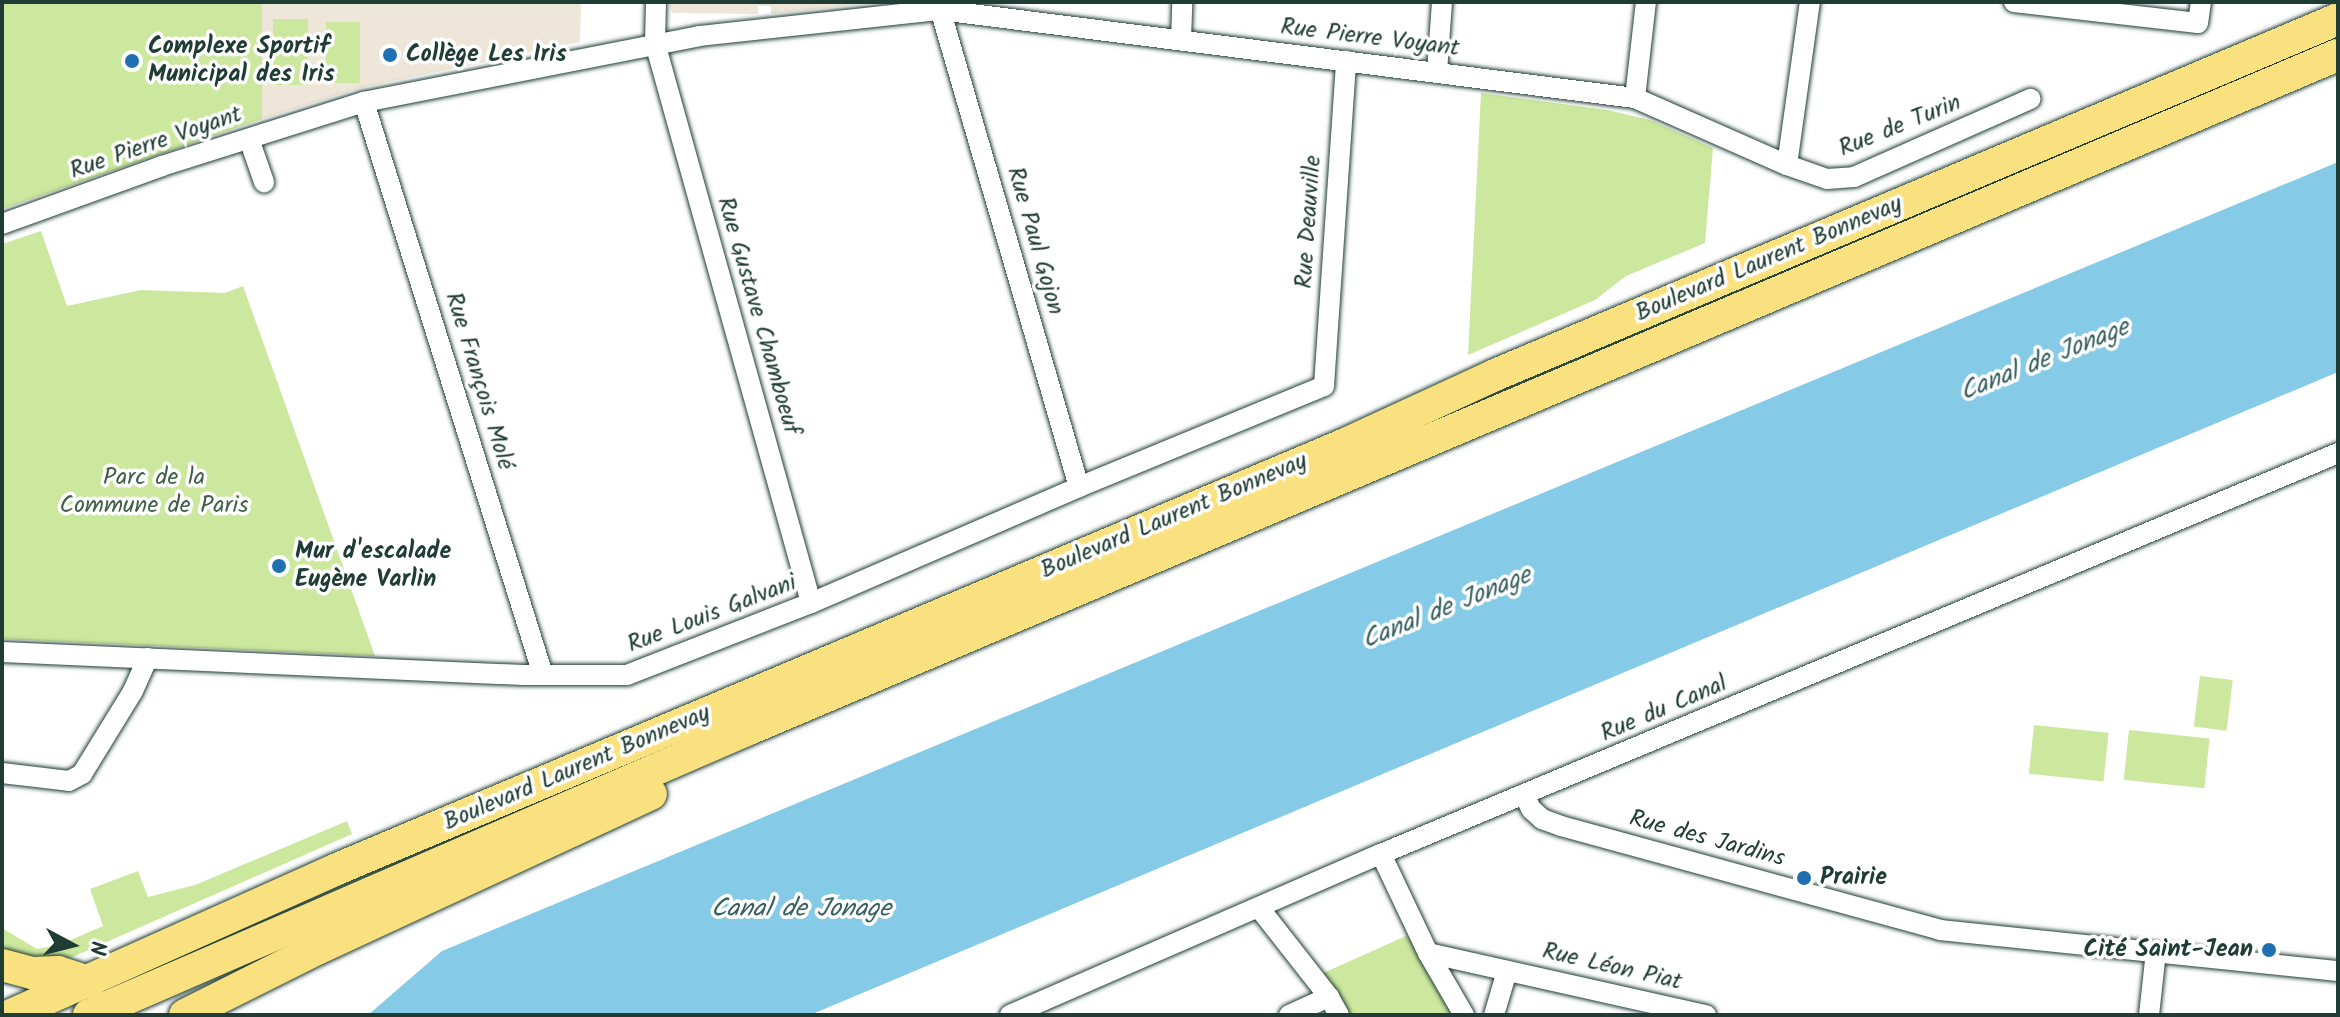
<!DOCTYPE html>
<meta charset="utf-8">
<style>
body{margin:0}
#map{position:relative;width:2340px;height:1017px;overflow:hidden;background:#fff;font-family:Kalam,sans-serif}
div>[style]{position:absolute}
.built>*{inset:0;background:#eee7d9}
.green>*{inset:0;background:#cce89e;transform-origin:0 0}
.water>*{inset:0;background:#85cae6}
.roads{filter:drop-shadow(0 0 2px #1f3d34) drop-shadow(0 0 2px #1f3d34)}
.minor>*{height:20px;margin:-10px;padding:0 10px;transform-origin:10px;border-radius:10px;background:#fff}
.trunk>*{height:32px;margin:-16px;padding:0 16px;transform-origin:16px;border-radius:16px;background:#fae180}
.dots>*{width:22px;height:22px;translate:-50% -50%;box-sizing:border-box;border:4px solid #fff;border-radius:50%}
span{translate:-50% -50%;white-space:nowrap;text-align:center;line-height:1.15;-webkit-text-stroke:7px #fff;paint-order:stroke}
.street-label{font-size:24px;color:#1f3d34}
.poi-label{font-size:24px;color:#1f3d34;font-weight:700}
.left{translate:0 -50%;text-align:left}
.right{translate:-100% -50%;text-align:right}
.park-label{font-size:24px;color:#425f49}
.water-label{font-size:26px;color:#386060;font-style:italic}
.frame{position:absolute;inset:0;border:4px solid #1f3d34;pointer-events:none}
.north{position:absolute;left:32px;top:905px;width:80px;height:80px;-webkit-text-stroke:6px #fff;paint-order:stroke;rotate:97deg;font-size:22px;font-weight:700;line-height:32px;text-align:center;color:#1f3d34}
.north::after{content:'';display:block;margin:auto;width:28px;height:36px;background:#1f3d34;clip-path:polygon(50% 0,100% 100%,50% 72%,0 100%)}
</style>
<div id="map">
<div class="built">
<div style="clip-path:polygon(262px 2px,581px 2px,580px 42px,360px 88px,262px 119px)"></div>
<div style="clip-path:polygon(668px 2px,880px 2px,771px 14px,771px 6px,758px 6px,758px 14px,672px 13px)"></div>
</div>
<div class="green">
<div style="clip-path:polygon(2px 2px,262px 2px,262px 119px,2px 209px)"></div>
<div style="left:273px;top:19px;width:35px;height:66px"></div>
<div style="left:326px;top:22px;width:34px;height:61px"></div>
<div style="clip-path:polygon(1481px 93px,1607px 110px,1650px 120px,1713px 148px,1705px 243px,1626px 276px,1595px 300px,1468px 355px)"></div>
<div style="clip-path:polygon(41px 231px,67px 306px,141px 290px,225px 293px,243px 286px,375px 656px,2px 639px,2px 244px)"></div>
<div style="left:2200px;top:676px;width:33px;height:51px;rotate:7deg"></div>
<div style="left:2034px;top:725px;width:75px;height:49px;rotate:6deg"></div>
<div style="left:2129px;top:730px;width:81px;height:50px;rotate:6deg"></div>
<div style="clip-path:polygon(347px 821px,352px 834px,68px 959px,34px 961px,2px 950px,2px 928px,37px 949px,59px 945px,103px 926px,90px 889px,138px 871px,148px 897px,195px 885px)"></div>
<div style="clip-path:polygon(1406px 936px,1411px 938px,1430px 968px,1451px 1015px,1342px 1015px,1321px 974px)"></div>
</div>
<div class="water">
<div style="clip-path:polygon(2338px 162px,2338px 372px,810px 1015px,368px 1015px,442px 951px)"></div>
</div>
<div class="roads">
<div class="minor">
<div style="left:656px;top:2px;width:41px;rotate:91.4deg"></div>
<div style="left:655px;top:43px;width:581px;rotate:74.43deg"></div>
<div style="left:938px;top:2px;width:505px;rotate:73.79deg"></div>
<div style="left:2014px;top:2px;width:185px;rotate:6.5deg"></div>
<div style="left:2198px;top:23px;width:21px;rotate:-82deg"></div>
<div style="left:1181px;top:40px;width:38px;rotate:-88deg"></div>
<div style="left:1437px;top:72px;width:70px;rotate:-85.9deg"></div>
<div style="left:1635px;top:98px;width:97px;rotate:-83.5deg"></div>
<div style="left:364px;top:102px;width:600px;rotate:72.65deg"></div>
<div style="left:249px;top:139px;width:46px;rotate:70.8deg"></div>
<div style="left:1787px;top:165px;width:165px;rotate:-82deg"></div>
<div style="left:2px;top:224px;width:170px;rotate:-19.9deg"></div>
<div style="left:162px;top:166px;width:212px;rotate:-17.6deg"></div>
<div style="left:364px;top:102px;width:341px;rotate:-11.1deg"></div>
<div style="left:699px;top:36px;width:242px;rotate:-6.2deg"></div>
<div style="left:940px;top:10px;width:701px;rotate:7.22deg"></div>
<div style="left:1635px;top:98px;width:166px;rotate:23.8deg"></div>
<div style="left:1787px;top:165px;width:42px;rotate:19.3deg"></div>
<div style="left:1827px;top:179px;width:27px;rotate:-4deg"></div>
<div style="left:1854px;top:177px;width:193px;rotate:-23.9deg"></div>
<div style="left:2px;top:652px;width:522px;rotate:2.53deg"></div>
<div style="left:523px;top:675px;width:104px"></div>
<div style="left:627px;top:675px;width:198px;rotate:-21.4deg"></div>
<div style="left:811px;top:603px;width:292px;rotate:-23.4deg"></div>
<div style="left:1079px;top:487px;width:265px;rotate:-22.4deg"></div>
<div style="left:1324px;top:386px;width:326px;rotate:-86.1deg"></div>
<div style="left:2px;top:773px;width:67px;rotate:6.8deg"></div>
<div style="left:69px;top:781px;width:15px;rotate:-28deg"></div>
<div style="left:82px;top:774px;width:97px;rotate:-58.4deg"></div>
<div style="left:133px;top:691px;width:36px;rotate:-66deg"></div>
<div style="left:1525px;top:796px;width:14px;rotate:65deg"></div>
<div style="left:1531px;top:809px;width:15px;rotate:42deg"></div>
<div style="left:1542px;top:819px;width:20px;rotate:20deg"></div>
<div style="left:1561px;top:826px;width:393px;rotate:15.3deg"></div>
<div style="left:1940px;top:930px;width:400px;rotate:5.9deg"></div>
<div style="left:1381px;top:854px;width:110px;rotate:64.6deg"></div>
<div style="left:1428px;top:953px;width:72px;rotate:59.9deg"></div>
<div style="left:1260px;top:909px;width:112px;rotate:51.9deg"></div>
<div style="left:1329px;top:997px;width:21px;rotate:61deg"></div>
<div style="left:1428px;top:953px;width:285px;rotate:12.6deg"></div>
<div style="left:1010px;top:1015px;width:404px;rotate:-23.5deg"></div>
<div style="left:1381px;top:854px;width:1038px;rotate:-22.73deg"></div>
<div style="left:1289px;top:1015px;width:44px;rotate:-24.2deg"></div>
<div style="left:1494px;top:1015px;width:46px;rotate:-73.5deg"></div>
<div style="left:2149px;top:1015px;width:63px;rotate:-83.7deg"></div>
</div>
<div class="trunk">
<div style="left:2px;top:965px;width:31px;rotate:15deg"></div>
<div style="left:32px;top:973px;width:26px;rotate:-2deg"></div>
<div style="left:58px;top:972px;width:33px;rotate:18deg"></div>
<div style="left:11px;top:1015px;width:357px;rotate:-24.1deg"></div>
<div style="left:337px;top:869px;width:1092px;rotate:-22.85deg"></div>
<div style="left:1343px;top:445px;width:167px;rotate:-24.7deg"></div>
<div style="left:1495px;top:375px;width:915px;rotate:-22.89deg"></div>
<div style="left:89px;top:1015px;width:719px;rotate:-23.43deg"></div>
<div style="left:749px;top:729px;width:1726px;rotate:-22.99deg"></div>
<div style="left:185px;top:1015px;width:148px;rotate:-26.6deg"></div>
<div style="left:317px;top:949px;width:368px;rotate:-24.9deg"></div>
</div>
</div>
<div class="dots">
<div style="left:390px;top:55px;background:#1f6fb2"></div>
<div style="left:132px;top:61px;background:#1f6fb2"></div>
<div style="left:279px;top:566px;background:#1f6fb2"></div>
<div style="left:1804px;top:878px;background:#1f6fb2"></div>
<div style="left:2269px;top:950px;background:#1f6fb2"></div>
</div>
<div class="street-label">
<span style="left:1370px;top:38px;rotate:7deg">Rue Pierre Voyant</span>
<span style="left:1900px;top:126px;rotate:-22deg">Rue de Turin</span>
<span style="left:156px;top:143px;rotate:-19deg">Rue Pierre Voyant</span>
<span style="left:1309px;top:222px;rotate:-86deg">Rue Deauville</span>
<span style="left:1035px;top:241px;rotate:74deg">Rue Paul Gojon</span>
<span style="left:1769px;top:259px;rotate:-23deg">Boulevard Laurent Bonnevay</span>
<span style="left:758px;top:316px;rotate:74deg">Rue Gustave Chamboeuf</span>
<span style="left:479px;top:381px;rotate:73deg">Rue François Molé</span>
<span style="left:1174px;top:516px;rotate:-23deg">Boulevard Laurent Bonnevay</span>
<span style="left:712px;top:614px;rotate:-21deg">Rue Louis Galvani</span>
<span style="left:1664px;top:709px;rotate:-23deg">Rue du Canal</span>
<span style="left:577px;top:768px;rotate:-23deg">Boulevard Laurent Bonnevay</span>
<span style="left:1707px;top:839px;rotate:15deg">Rue des Jardins</span>
<span style="left:1612px;top:967px;rotate:13deg">Rue Léon Piat</span>
</div>
<div class="poi-label">
<span class="left" style="left:148px;top:61px">Complexe Sportif<br>Municipal des Iris</span>
<span class="left" style="left:406px;top:55px">Collège Les Iris</span>
<span class="left" style="left:295px;top:566px">Mur d'escalade<br>Eugène Varlin</span>
<span class="left" style="left:1820px;top:878px">Prairie</span>
<span class="right" style="left:2253px;top:950px">Cité Saint-Jean</span>
</div>
<div class="park-label">
<span style="left:154px;top:492px">Parc de la<br>Commune de Paris</span>
</div>
<div class="water-label">
<span style="left:2045px;top:361px;rotate:-22deg">Canal de Jonage</span>
<span style="left:1447px;top:609px;rotate:-22deg">Canal de Jonage</span>
<span style="left:801px;top:910px">Canal de Jonage</span>
</div>
<div class="frame"></div>
<div class="north">N</div>
</div>
